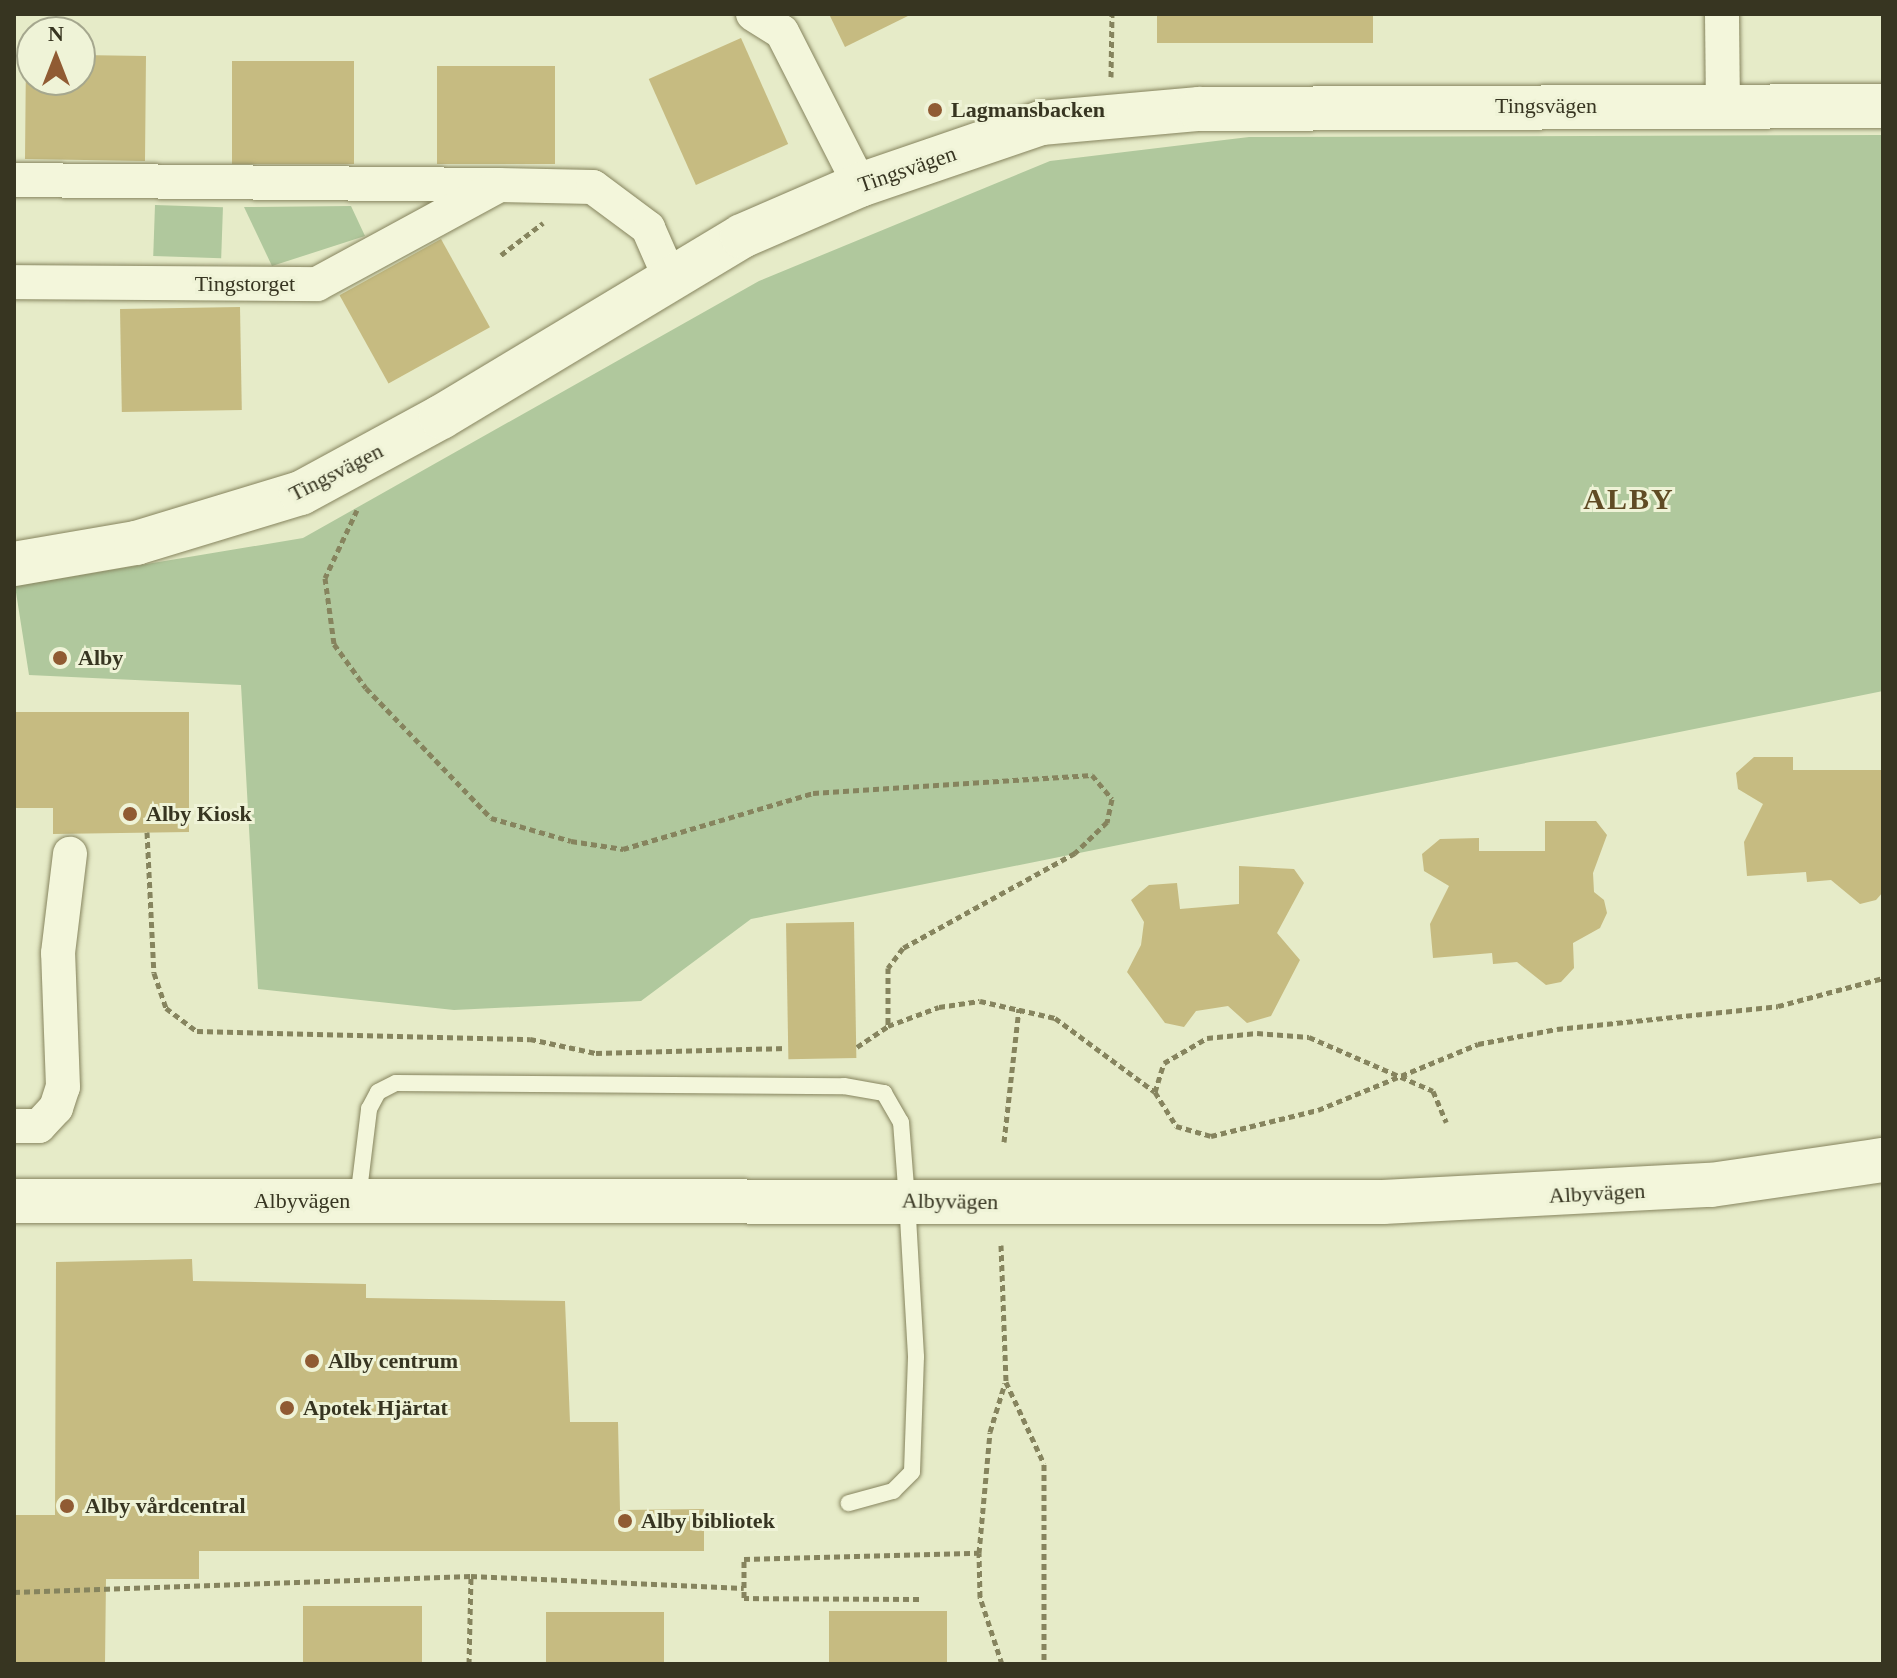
<!DOCTYPE html>
<meta charset="utf-8">
<style>
body{margin:0}
#map{position:relative;width:1897px;height:1678px;overflow:hidden;background:#e6ebc8;font-family:Georgia,serif}
div>[style]{position:absolute}
.green>*{inset:0;background:#b0c89d;transform-origin:0 0}
.building>*{inset:0;background:#c6bb81;transform-origin:0 0}
.path>*{height:5px;margin-top:-2.5px;transform-origin:0;background:repeating-linear-gradient(90deg,#86845e 0 6px,transparent 0 10px)}
.roads{filter:drop-shadow(0 0 2px #86845e) drop-shadow(0 0 2px #86845e)}
.lane>*{height:16px;margin:-8px;padding:0 8px;transform-origin:8px;border-radius:8px;background:#f3f6db}
.street>*{height:34px;margin:-17px;padding:0 17px;transform-origin:17px;border-radius:17px;background:#f3f6db}
.secondary>*{height:44px;margin:-22px;padding:0 22px;transform-origin:22px;border-radius:22px;background:#f3f6db}
.dots>*{width:22px;height:22px;translate:-50% -50%;box-sizing:border-box;border:4px solid #eff3d7;border-radius:50%}
span{translate:-50% -50%;white-space:nowrap;text-align:center;line-height:1.15;-webkit-text-stroke:6px #eff3d7;paint-order:stroke}
.street-label{font-size:22px;color:#373521}
.poi-label{font-size:22px;color:#373521;font-weight:700}
.left{translate:0 -50%;text-align:left}
.district-label{font-size:30px;color:#604b24;font-weight:700;letter-spacing:2px}
.frame{position:absolute;inset:0;border:16px solid #373521;pointer-events:none}
.north{position:absolute;left:16px;top:16px;width:80px;height:80px;box-sizing:border-box;background:#eff3d7;border:2px solid #a5a78e;border-radius:50%;rotate:0deg;font-size:22px;font-weight:700;line-height:32px;text-align:center;color:#373521}
.north::after{content:'';display:block;margin:auto;width:28px;height:36px;background:#905b33;clip-path:polygon(50% 0,100% 100%,50% 72%,0 100%)}
</style>
<div id="map">
<div class="green">
<div style="clip-path:polygon(1883px 135px,1883px 691px,751px 919px,641px 1001px,454px 1010px,258px 989px,241px 685px,29px 675px,15px 586px,303px 538px,759px 281px,1050px 161px,1249px 137px)"></div>
<div style="left:155px;top:205px;width:68px;height:51px;rotate:2deg"></div>
<div style="clip-path:polygon(351px 206px,365px 236px,272px 266px,244px 207px)"></div>
</div>
<div class="building">
<div style="clip-path:polygon(829px 14px,912px 14px,845px 47px)"></div>
<div style="left:1157px;top:14px;width:216px;height:29px"></div>
<div style="left:741px;top:38px;width:116px;height:101px;rotate:66deg"></div>
<div style="clip-path:polygon(26px 54px,32px 54px,32px 80px,80px 80px,80px 55px,146px 56px,145px 161px,25px 159px)"></div>
<div style="left:354px;top:61px;width:103px;height:122px;rotate:90deg"></div>
<div style="left:437px;top:66px;width:118px;height:98px"></div>
<div style="left:441px;top:239px;width:101px;height:116px;rotate:61deg"></div>
<div style="left:240px;top:307px;width:103px;height:120px;rotate:89deg"></div>
<div style="clip-path:polygon(14px 712px,189px 712px,189px 832px,53px 834px,53px 808px,14px 808px)"></div>
<div style="clip-path:polygon(1754px 757px,1793px 757px,1793px 770px,1883px 770px,1883px 892px,1876px 900px,1860px 904px,1831px 880px,1807px 882px,1806px 872px,1747px 876px,1744px 842px,1763px 804px,1738px 789px,1736px 773px)"></div>
<div style="clip-path:polygon(1545px 821px,1596px 821px,1607px 835px,1593px 873px,1594px 892px,1604px 900px,1607px 913px,1600px 928px,1573px 943px,1574px 968px,1561px 982px,1546px 985px,1517px 962px,1493px 964px,1492px 953px,1433px 958px,1430px 924px,1449px 886px,1424px 871px,1422px 854px,1440px 839px,1479px 838px,1479px 851px,1545px 851px)"></div>
<div style="clip-path:polygon(1239px 866px,1294px 869px,1304px 883px,1277px 933px,1300px 960px,1271px 1016px,1247px 1023px,1228px 1006px,1196px 1011px,1184px 1027px,1165px 1023px,1127px 972px,1141px 945px,1144px 922px,1131px 900px,1149px 885px,1177px 883px,1180px 909px,1239px 904px)"></div>
<div style="left:854px;top:922px;width:136px;height:68px;rotate:89deg"></div>
<div style="clip-path:polygon(192px 1259px,193px 1281px,366px 1284px,366px 1298px,565px 1301px,570px 1422px,618px 1422px,620px 1510px,704px 1509px,704px 1551px,199px 1551px,199px 1579px,106px 1579px,105px 1664px,14px 1664px,14px 1515px,55px 1515px,56px 1262px)"></div>
<div style="left:303px;top:1606px;width:119px;height:58px"></div>
<div style="left:829px;top:1611px;width:118px;height:53px"></div>
<div style="left:546px;top:1612px;width:118px;height:52px"></div>
</div>
<div class="path">
<div style="left:1111px;top:77px;width:63px;rotate:-89.1deg"></div>
<div style="left:501px;top:255px;width:53px;rotate:-37.3deg"></div>
<div style="left:357px;top:510px;width:75px;rotate:115.2deg"></div>
<div style="left:325px;top:578px;width:67px;rotate:82.2deg"></div>
<div style="left:334px;top:644px;width:54px;rotate:54deg"></div>
<div style="left:366px;top:688px;width:180px;rotate:46.1deg"></div>
<div style="left:491px;top:818px;width:83px;rotate:16deg"></div>
<div style="left:571px;top:841px;width:53px;rotate:8.7deg"></div>
<div style="left:623px;top:849px;width:198px;rotate:-16.4deg"></div>
<div style="left:813px;top:793px;width:280px;rotate:-3.7deg"></div>
<div style="left:1092px;top:775px;width:31px;rotate:50deg"></div>
<div style="left:1112px;top:799px;width:24px;rotate:102deg"></div>
<div style="left:1107px;top:822px;width:45px;rotate:135.9deg"></div>
<div style="left:1075px;top:853px;width:196px;rotate:151.1deg"></div>
<div style="left:903px;top:948px;width:25px;rotate:127deg"></div>
<div style="left:888px;top:968px;width:58px;rotate:90deg"></div>
<div style="left:147px;top:832px;width:141px;rotate:87.2deg"></div>
<div style="left:154px;top:973px;width:37px;rotate:71deg"></div>
<div style="left:166px;top:1008px;width:39px;rotate:37deg"></div>
<div style="left:197px;top:1031px;width:333px;rotate:1.4deg"></div>
<div style="left:530px;top:1039px;width:67px;rotate:12deg"></div>
<div style="left:596px;top:1053px;width:190px;rotate:-1.5deg"></div>
<div style="left:857px;top:1047px;width:37px;rotate:-34deg"></div>
<div style="left:888px;top:1026px;width:54px;rotate:-20.4deg"></div>
<div style="left:939px;top:1007px;width:41px;rotate:-8.3deg"></div>
<div style="left:980px;top:1001px;width:77px;rotate:12.8deg"></div>
<div style="left:1055px;top:1018px;width:124px;rotate:36.5deg"></div>
<div style="left:1155px;top:1092px;width:40px;rotate:58deg"></div>
<div style="left:1176px;top:1126px;width:36px;rotate:16deg"></div>
<div style="left:1211px;top:1136px;width:110px;rotate:-13.7deg"></div>
<div style="left:1318px;top:1110px;width:173px;rotate:-22.4deg"></div>
<div style="left:1478px;top:1044px;width:80px;rotate:-10.8deg"></div>
<div style="left:1557px;top:1029px;width:222px;rotate:-5.9deg"></div>
<div style="left:1778px;top:1006px;width:109px;rotate:-14.9deg"></div>
<div style="left:1155px;top:1092px;width:30px;rotate:-73deg"></div>
<div style="left:1164px;top:1063px;width:50px;rotate:-30.2deg"></div>
<div style="left:1207px;top:1038px;width:50px;rotate:-5.7deg"></div>
<div style="left:1257px;top:1033px;width:52px;rotate:4.4deg"></div>
<div style="left:1309px;top:1037px;width:135px;rotate:23.5deg"></div>
<div style="left:1433px;top:1091px;width:34px;rotate:67deg"></div>
<div style="left:1004px;top:1142px;width:134px;rotate:-83.6deg"></div>
<div style="left:1001px;top:1245px;width:137px;rotate:87.9deg"></div>
<div style="left:1006px;top:1382px;width:90px;rotate:65.1deg"></div>
<div style="left:1044px;top:1464px;width:200px;rotate:90deg"></div>
<div style="left:14px;top:1592px;width:457px;rotate:-2deg"></div>
<div style="left:471px;top:1576px;width:273px;rotate:2.5deg"></div>
<div style="left:919px;top:1599px;width:175px;rotate:-179.7deg"></div>
<div style="left:744px;top:1598px;width:39px;rotate:-90deg"></div>
<div style="left:744px;top:1559px;width:235px;rotate:-1.5deg"></div>
<div style="left:469px;top:1664px;width:88px;rotate:-88.7deg"></div>
<div style="left:1002px;top:1664px;width:71px;rotate:-108.2deg"></div>
<div style="left:980px;top:1597px;width:44px;rotate:-91.3deg"></div>
<div style="left:979px;top:1553px;width:121px;rotate:-84.8deg"></div>
<div style="left:990px;top:1432px;width:51px;rotate:-73deg"></div>
</div>
<div class="roads">
<div class="lane">
<div style="left:358px;top:1199px;width:91px;rotate:-83deg"></div>
<div style="left:369px;top:1109px;width:19px;rotate:-62deg"></div>
<div style="left:378px;top:1092px;width:20px;rotate:-27deg"></div>
<div style="left:396px;top:1083px;width:448px;rotate:0.4deg"></div>
<div style="left:844px;top:1086px;width:41px;rotate:9.9deg"></div>
<div style="left:884px;top:1093px;width:34px;rotate:60deg"></div>
<div style="left:901px;top:1122px;width:78px;rotate:85.6deg"></div>
<div style="left:907px;top:1200px;width:157px;rotate:86.7deg"></div>
<div style="left:916px;top:1357px;width:115px;rotate:92deg"></div>
<div style="left:912px;top:1472px;width:27px;rotate:135deg"></div>
<div style="left:893px;top:1491px;width:46px;rotate:164.7deg"></div>
</div>
<div class="street">
<div style="left:753px;top:14px;width:34px;rotate:32deg"></div>
<div style="left:782px;top:32px;width:172px;rotate:63deg"></div>
<div style="left:1722px;top:14px;width:91px;rotate:89.4deg"></div>
<div style="left:14px;top:180px;width:484px;rotate:0.6deg"></div>
<div style="left:14px;top:282px;width:303px;rotate:0.4deg"></div>
<div style="left:317px;top:284px;width:207px;rotate:-28.5deg"></div>
<div style="left:499px;top:185px;width:94px;rotate:1.2deg"></div>
<div style="left:593px;top:187px;width:69px;rotate:36.7deg"></div>
<div style="left:648px;top:228px;width:55px;rotate:66.3deg"></div>
<div style="left:14px;top:1126px;width:25px"></div>
<div style="left:39px;top:1126px;width:25px;rotate:-47deg"></div>
<div style="left:56px;top:1108px;width:22px;rotate:-72deg"></div>
<div style="left:63px;top:1087px;width:134px;rotate:-92.1deg"></div>
<div style="left:58px;top:953px;width:100px;rotate:-83.1deg"></div>
</div>
<div class="secondary">
<div style="left:14px;top:564px;width:124px;rotate:-9.8deg"></div>
<div style="left:136px;top:543px;width:172px;rotate:-16.9deg"></div>
<div style="left:301px;top:493px;width:159px;rotate:-28.5deg"></div>
<div style="left:441px;top:417px;width:351px;rotate:-31deg"></div>
<div style="left:742px;top:236px;width:129px;rotate:-23.4deg"></div>
<div style="left:860px;top:185px;width:191px;rotate:-18.9deg"></div>
<div style="left:1041px;top:123px;width:159px;rotate:-5.1deg"></div>
<div style="left:1199px;top:109px;width:684px;rotate:-0.25deg"></div>
<div style="left:14px;top:1201px;width:1369px;rotate:0.04deg"></div>
<div style="left:1383px;top:1202px;width:328px;rotate:-3deg"></div>
<div style="left:1711px;top:1185px;width:174px;rotate:-8.3deg"></div>
</div>
</div>
<div class="dots">
<div style="left:935px;top:110px;background:#905b33"></div>
<div style="left:60px;top:658px;background:#905b33"></div>
<div style="left:130px;top:814px;background:#905b33"></div>
<div style="left:312px;top:1361px;background:#905b33"></div>
<div style="left:287px;top:1408px;background:#905b33"></div>
<div style="left:67px;top:1506px;background:#905b33"></div>
<div style="left:625px;top:1521px;background:#905b33"></div>
</div>
<div class="street-label">
<span style="left:1546px;top:106px">Tingsvägen</span>
<span style="left:907px;top:169px;rotate:-19deg">Tingsvägen</span>
<span style="left:245px;top:284px">Tingstorget</span>
<span style="left:336px;top:472px;rotate:-27deg">Tingsvägen</span>
<span style="left:1597px;top:1193px;rotate:-3deg">Albyvägen</span>
<span style="left:302px;top:1201px">Albyvägen</span>
<span style="left:950px;top:1201px;rotate:1deg">Albyvägen</span>
</div>
<div class="poi-label">
<span class="left" style="left:951px;top:110px">Lagmansbacken</span>
<span class="left" style="left:78px;top:658px">Alby</span>
<span class="left" style="left:146px;top:814px">Alby Kiosk</span>
<span class="left" style="left:328px;top:1361px">Alby centrum</span>
<span class="left" style="left:303px;top:1408px">Apotek Hjärtat</span>
<span class="left" style="left:85px;top:1506px">Alby vårdcentral</span>
<span class="left" style="left:641px;top:1521px">Alby bibliotek</span>
</div>
<div class="district-label">
<span style="left:1629px;top:499px">ALBY</span>
</div>
<div class="frame"></div>
<div class="north">N</div>
</div>
